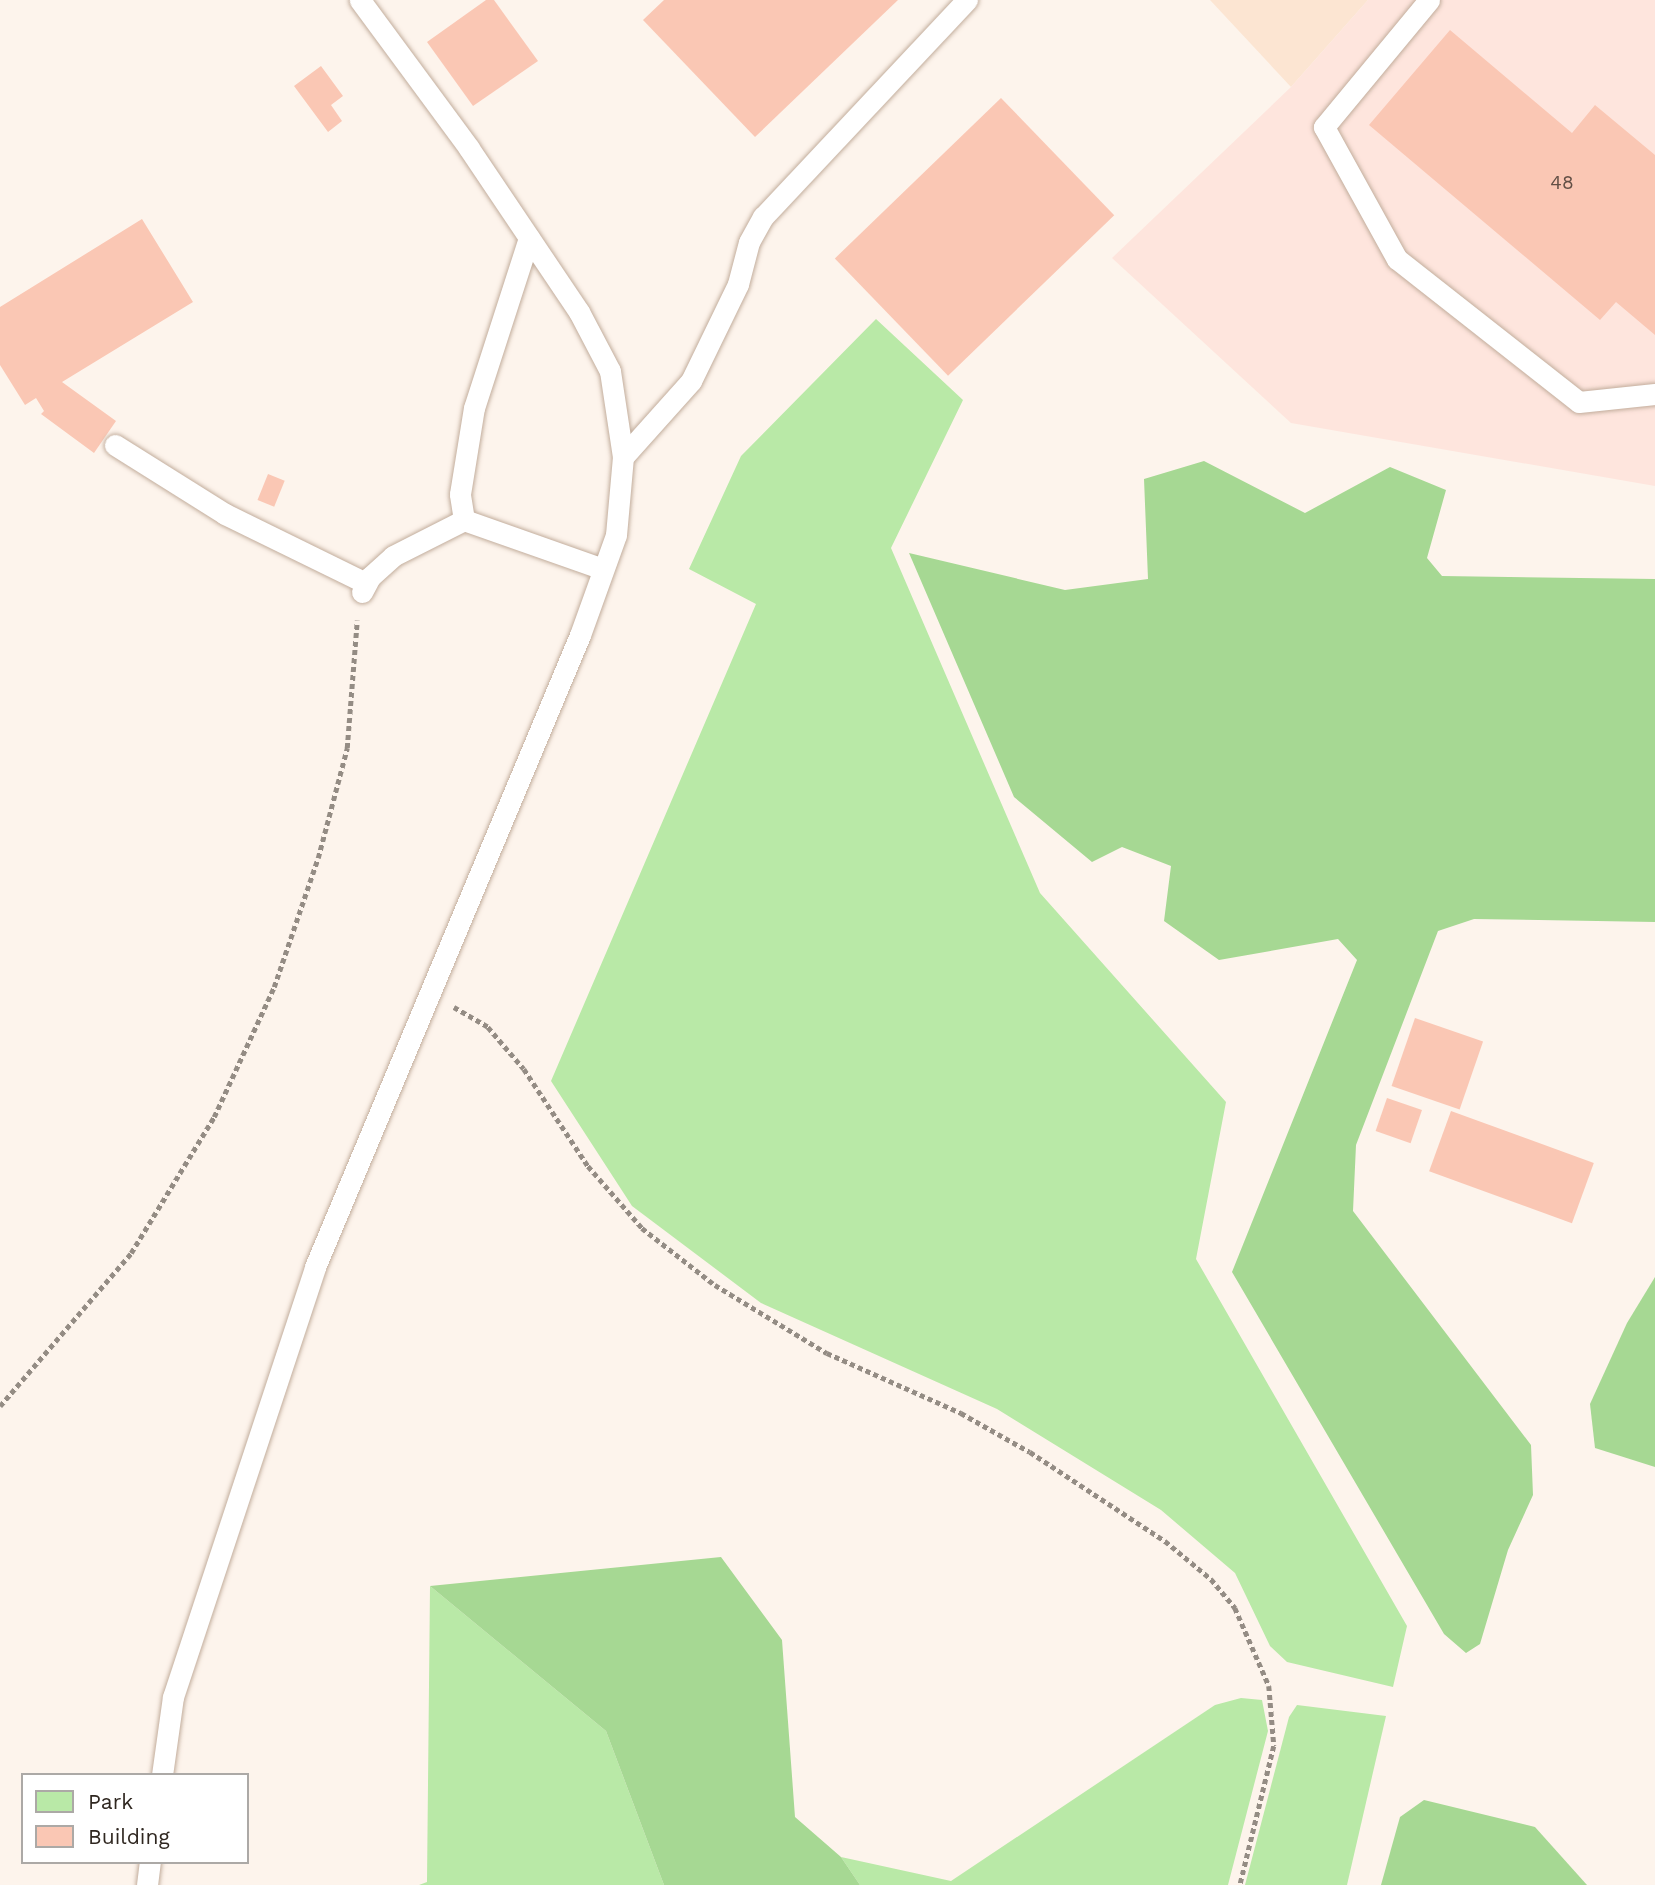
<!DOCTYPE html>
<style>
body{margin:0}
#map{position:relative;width:1655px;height:1885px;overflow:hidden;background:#fdf4ec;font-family:"Work Sans",sans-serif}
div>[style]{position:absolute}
.built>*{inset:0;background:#fce5d2}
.industrial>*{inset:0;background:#fee5dd}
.green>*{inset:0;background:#b9e9a7}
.forest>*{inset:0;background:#a6d893}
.building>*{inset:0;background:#fac7b4;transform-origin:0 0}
.path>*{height:4.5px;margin-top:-2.25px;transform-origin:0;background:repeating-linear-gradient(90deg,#948c84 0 5px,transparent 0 8.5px)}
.roads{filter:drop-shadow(0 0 2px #c2ad9c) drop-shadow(0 0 2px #c2ad9c)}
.lane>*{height:21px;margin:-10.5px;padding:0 10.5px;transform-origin:10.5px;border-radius:10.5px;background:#fff}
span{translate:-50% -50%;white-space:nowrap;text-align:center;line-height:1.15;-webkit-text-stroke:5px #fff;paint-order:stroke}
.number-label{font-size:19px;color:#624f45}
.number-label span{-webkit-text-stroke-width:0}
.legend{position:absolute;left:21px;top:1773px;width:228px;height:91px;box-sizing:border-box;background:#fff;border:2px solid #aca9a6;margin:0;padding:9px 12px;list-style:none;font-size:21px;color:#2f2720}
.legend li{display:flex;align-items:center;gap:14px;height:35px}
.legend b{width:35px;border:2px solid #aca9a6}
</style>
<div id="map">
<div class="built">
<div style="clip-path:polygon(1210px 0,1368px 0,1291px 87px)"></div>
</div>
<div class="industrial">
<div style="clip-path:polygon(1368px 0,1655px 0,1655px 486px,1291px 423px,1112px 258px,1291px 87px)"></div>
</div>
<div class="green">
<div style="clip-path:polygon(876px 319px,963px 400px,891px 548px,1040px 893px,1226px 1102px,1196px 1259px,1407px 1626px,1393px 1687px,1287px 1662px,1270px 1646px,1235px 1573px,1161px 1510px,997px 1409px,761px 1303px,632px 1206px,551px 1081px,756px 604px,689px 569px,741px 456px)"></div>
<div style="clip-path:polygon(430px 1586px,606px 1731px,664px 1885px,419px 1885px,427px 1882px)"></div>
<div style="clip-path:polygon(1241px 1698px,1262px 1700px,1268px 1731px,1228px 1885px,860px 1885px,841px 1857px,951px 1881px,1215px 1705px)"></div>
<div style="clip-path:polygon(1297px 1705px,1386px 1716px,1347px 1885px,1245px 1885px,1289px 1717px)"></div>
</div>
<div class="forest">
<div style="clip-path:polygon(1204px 461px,1305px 513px,1390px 467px,1446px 490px,1427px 558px,1442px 576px,1655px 579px,1655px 922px,1474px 919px,1438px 931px,1356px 1145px,1353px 1211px,1531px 1445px,1533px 1495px,1508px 1550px,1480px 1644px,1466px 1653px,1444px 1634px,1232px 1272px,1357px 960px,1338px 939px,1219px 960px,1164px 921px,1171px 866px,1122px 847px,1092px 862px,1014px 797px,909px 553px,1065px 590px,1148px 579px,1144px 479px)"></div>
<div style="clip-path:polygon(1655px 1277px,1655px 1467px,1595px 1448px,1590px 1404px,1627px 1323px)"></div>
<div style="clip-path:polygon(721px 1557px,782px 1640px,795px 1817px,841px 1857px,860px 1885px,664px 1885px,606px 1731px,430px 1586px)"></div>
<div style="clip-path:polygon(1424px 1800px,1535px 1827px,1587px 1885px,1381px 1885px,1400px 1817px)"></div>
</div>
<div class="building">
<div style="clip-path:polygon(486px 0,494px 0,538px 61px,473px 106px,427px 42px)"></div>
<div style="clip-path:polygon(664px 0,898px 0,755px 137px,643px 20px)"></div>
<div style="clip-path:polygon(1450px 30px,1572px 133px,1595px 105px,1655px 155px,1655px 335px,1616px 302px,1600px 320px,1369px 125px)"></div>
<div style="clip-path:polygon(321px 66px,343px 96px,331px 105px,342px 121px,328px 132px,294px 86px)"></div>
<div style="left:1001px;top:98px;width:163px;height:231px;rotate:46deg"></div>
<div style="clip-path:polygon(142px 219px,193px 302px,62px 382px,116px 421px,94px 453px,41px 414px,44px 411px,36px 398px,25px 405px,0 365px,0 307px)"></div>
<div style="left:268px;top:474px;width:18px;height:28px;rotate:22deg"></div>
<div style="left:1415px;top:1018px;width:72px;height:72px;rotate:19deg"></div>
<div style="left:1387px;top:1098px;width:37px;height:35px;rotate:19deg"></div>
<div style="left:1451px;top:1111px;width:152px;height:64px;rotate:20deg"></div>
</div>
<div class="path">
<div style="left:454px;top:1007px;width:39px;rotate:30deg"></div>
<div style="left:488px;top:1027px;width:55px;rotate:49.4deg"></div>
<div style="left:524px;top:1069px;width:116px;rotate:56.6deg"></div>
<div style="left:588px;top:1166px;width:82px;rotate:48.9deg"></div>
<div style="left:642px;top:1228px;width:93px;rotate:38deg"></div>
<div style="left:715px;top:1285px;width:131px;rotate:31.3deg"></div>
<div style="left:827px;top:1353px;width:147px;rotate:24.1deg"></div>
<div style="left:961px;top:1413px;width:79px;rotate:29.5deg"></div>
<div style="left:1030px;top:1452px;width:162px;rotate:33.4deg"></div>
<div style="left:1165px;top:1541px;width:60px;rotate:39.6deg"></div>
<div style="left:1211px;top:1579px;width:38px;rotate:50deg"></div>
<div style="left:1235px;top:1608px;width:85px;rotate:66.4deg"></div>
<div style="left:1269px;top:1686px;width:60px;rotate:85.2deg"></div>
<div style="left:1274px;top:1746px;width:143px;rotate:103.7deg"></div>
<div style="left:0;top:1406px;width:201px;rotate:-49.4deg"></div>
<div style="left:131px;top:1253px;width:159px;rotate:-58.6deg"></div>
<div style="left:214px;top:1117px;width:143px;rotate:-65.2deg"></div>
<div style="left:274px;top:987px;width:136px;rotate:-71.2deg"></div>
<div style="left:318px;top:858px;width:114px;rotate:-75.2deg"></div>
<div style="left:347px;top:748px;width:128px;rotate:-85.5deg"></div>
</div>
<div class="roads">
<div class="lane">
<div style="left:1429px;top:0;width:165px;rotate:129.6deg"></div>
<div style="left:1324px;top:127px;width:151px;rotate:61.1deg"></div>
<div style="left:1397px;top:259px;width:231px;rotate:38.2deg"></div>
<div style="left:1579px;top:402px;width:76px;rotate:-6deg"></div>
<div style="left:115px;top:445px;width:130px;rotate:32.1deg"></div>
<div style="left:225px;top:514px;width:157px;rotate:26.1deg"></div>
<div style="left:623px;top:457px;width:102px;rotate:-48.2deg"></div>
<div style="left:691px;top:381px;width:108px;rotate:-64.1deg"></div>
<div style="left:738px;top:284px;width:43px;rotate:-75.3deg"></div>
<div style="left:749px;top:242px;width:29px;rotate:-61deg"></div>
<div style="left:763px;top:217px;width:298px;rotate:-46.8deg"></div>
<div style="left:464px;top:520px;width:26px;rotate:-99deg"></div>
<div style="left:460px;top:494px;width:87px;rotate:-80.8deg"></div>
<div style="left:474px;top:408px;width:179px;rotate:-72.1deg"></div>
<div style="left:362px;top:592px;width:17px;rotate:-62deg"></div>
<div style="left:370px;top:577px;width:31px;rotate:-42deg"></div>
<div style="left:393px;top:556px;width:80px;rotate:-26.9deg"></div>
<div style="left:464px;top:520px;width:147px;rotate:19.4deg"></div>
<div style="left:162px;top:1775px;width:79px;rotate:-82deg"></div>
<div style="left:173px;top:1697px;width:453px;rotate:-71.7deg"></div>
<div style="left:315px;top:1267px;width:685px;rotate:-67.25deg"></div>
<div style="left:580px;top:635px;width:106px;rotate:-70.2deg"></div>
<div style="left:616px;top:535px;width:78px;rotate:-84.9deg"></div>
<div style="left:623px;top:457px;width:87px;rotate:-98.6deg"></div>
<div style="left:610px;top:371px;width:67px;rotate:-117.7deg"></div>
<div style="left:579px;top:312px;width:197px;rotate:-123.9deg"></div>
<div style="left:469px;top:148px;width:184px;rotate:-126.4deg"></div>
<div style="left:147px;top:1885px;width:23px;rotate:-83deg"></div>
</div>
</div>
<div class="number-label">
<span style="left:1562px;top:183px">48</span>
</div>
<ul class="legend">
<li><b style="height:19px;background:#b9e9a7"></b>Park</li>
<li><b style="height:19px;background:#fac7b4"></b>Building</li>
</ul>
</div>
